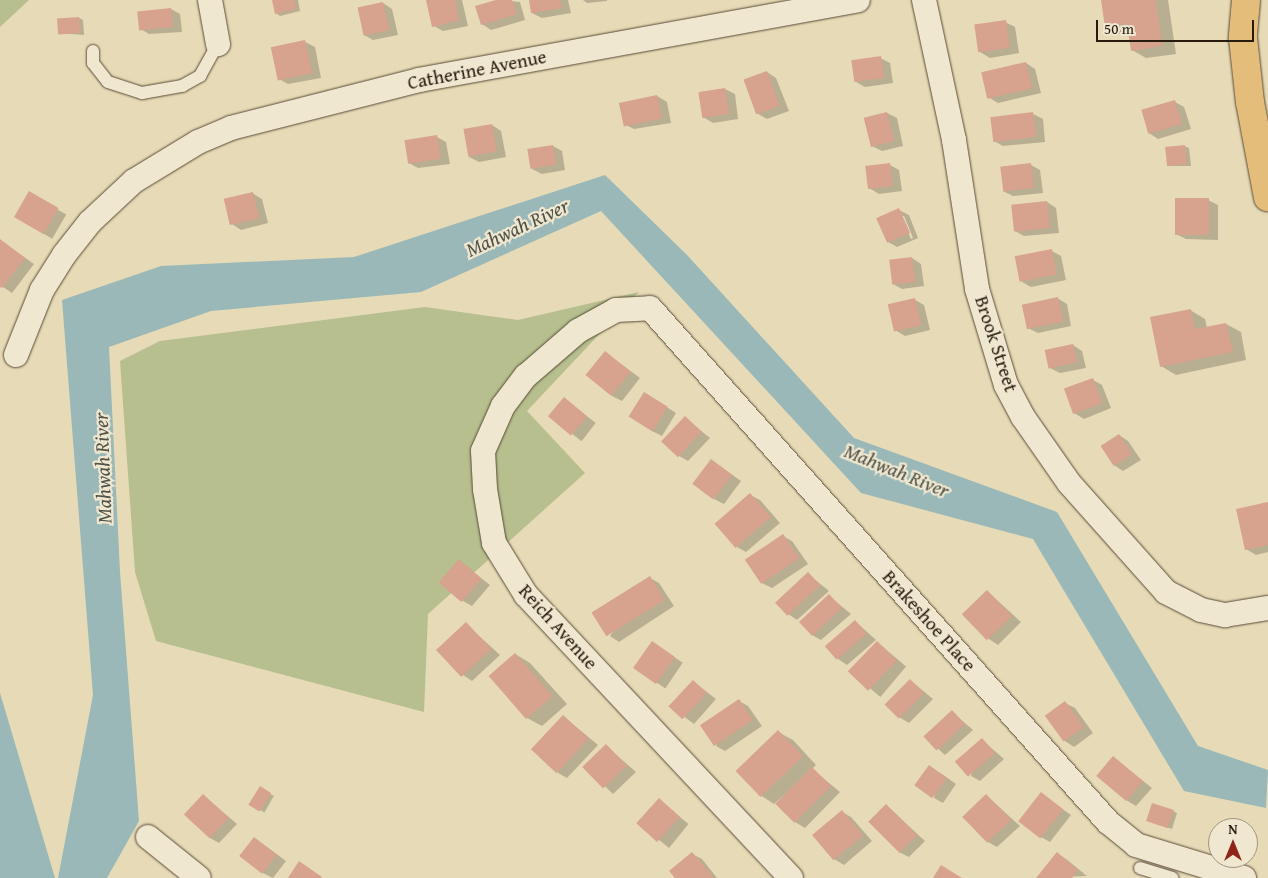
<!DOCTYPE html>
<style>
body{margin:0}
#map{position:relative;width:1268px;height:878px;overflow:hidden;background:#e7dab6;font-family:"Gentium Book Plus",serif}
div>[style]{position:absolute}
.green>*{inset:0;background:#b6bf8d}
.water>*{inset:0;background:#9ab8b7}
.shadow>*{inset:0;background:#0003;transform-origin:0 0}
.building>*{inset:0;background:#d7a28e;transform-origin:0 0}
.roads{filter:drop-shadow(0 0 1px #584a37) drop-shadow(0 0 1px #584a37)}
.service>*{height:12px;margin:-6px;padding:0 6px;transform-origin:6px;border-radius:6px;background:#efe7d0}
.minor>*{height:24px;margin:-12px;padding:0 12px;transform-origin:12px;border-radius:12px;background:#efe7d0}
.primary>*{height:28px;margin:-14px;padding:0 14px;transform-origin:14px;border-radius:14px;background:#e4bd7b}
span{translate:-50% -50%;white-space:nowrap;text-align:center;line-height:1.15;-webkit-text-stroke:4.5px #efe7d0;paint-order:stroke}
.street-label{font-size:19px;color:#281a0d}
.water-label{font-size:20px;color:#505148;font-style:italic}
.north{position:absolute;left:1208px;top:818px;width:50px;height:50px;box-sizing:border-box;background:#efe7d0;border:1px solid #9f9582;border-radius:50%;rotate:0deg;font-size:14px;font-weight:700;line-height:20px;text-align:center;color:#281a0d}
.north::after{content:'';display:block;margin:auto;width:18px;height:22px;background:#8f2418;clip-path:polygon(50% 0,100% 100%,50% 72%,0 100%)}
.scale{position:absolute;left:1096px;top:20px;width:158px;height:22px;box-sizing:border-box;border:2px solid #281a0d;border-top:0;padding-left:6px;font-size:15px;line-height:18px;white-space:nowrap;color:#281a0d;-webkit-text-stroke:4px #efe7d0;paint-order:stroke}
</style>
<div id="map">
<div class="green">
<div style="clip-path:polygon(0 0,29px 0,0 27px)"></div>
<div style="clip-path:polygon(639px 292px,527px 411px,585px 473px,428px 614px,424px 712px,156px 641px,135px 572px,120px 361px,160px 341px,425px 307px,518px 320px)"></div>
</div>
<div class="water">
<div style="clip-path:polygon(605px 175px,687px 255px,854px 438px,1057px 512px,1198px 746px,1268px 770px,1266px 808px,1184px 791px,1033px 539px,861px 493px,601px 211px,421px 292px,211px 311px,109px 347px,120px 572px,139px 821px,107px 878px,58px 878px,93px 695px,62px 300px,161px 266px,354px 257px)"></div>
<div style="clip-path:polygon(0 693px,55px 878px,0 878px)"></div>
</div>
<div class="shadow">
<div style="clip-path:polygon(273px 0,298px 0,300px 11px,280px 16px,276px 13px)"></div>
<div style="clip-path:polygon(428px 0,462px 0,468px 26px,443px 31px,434px 26px)"></div>
<div style="clip-path:polygon(501px 0,520px 2px,525px 20px,491px 30px,482px 24px)"></div>
<div style="clip-path:polygon(530px 0,568px 0,571px 13px,542px 18px,532px 13px)"></div>
<div style="clip-path:polygon(583px 0,607px 0,607px 1px,587px 3px)"></div>
<div style="clip-path:polygon(1103px 0,1168px 0,1176px 54px,1146px 58px,1132px 50px,1130px 33px,1120px 34px,1106px 26px)"></div>
<div style="clip-path:polygon(383px 3px,392px 9px,398px 35px,373px 40px,364px 35px)"></div>
<div style="clip-path:polygon(171px 9px,180px 14px,182px 32px,149px 34px,139px 28px)"></div>
<div style="clip-path:polygon(79px 18px,83px 20px,84px 35px,59px 33px)"></div>
<div style="clip-path:polygon(1005px 22px,1015px 27px,1019px 53px,990px 58px,980px 52px)"></div>
<div style="clip-path:polygon(305px 42px,315px 47px,321px 78px,288px 84px,279px 79px)"></div>
<div style="clip-path:polygon(880px 58px,890px 63px,893px 83px,865px 87px,856px 82px)"></div>
<div style="clip-path:polygon(1026px 63px,1035px 69px,1041px 93px,998px 103px,988px 97px)"></div>
<div style="clip-path:polygon(767px 72px,776px 78px,789px 111px,767px 119px,758px 114px)"></div>
<div style="clip-path:polygon(725px 89px,735px 94px,738px 119px,713px 123px,703px 117px,700px 92px)"></div>
<div style="clip-path:polygon(657px 96px,667px 102px,671px 123px,634px 129px,624px 124px)"></div>
<div style="clip-path:polygon(1175px 102px,1184px 107px,1191px 129px,1158px 139px,1149px 133px)"></div>
<div style="clip-path:polygon(887px 113px,897px 118px,903px 146px,882px 151px,872px 146px)"></div>
<div style="clip-path:polygon(1033px 114px,1043px 119px,1045px 142px,1003px 146px,994px 141px)"></div>
<div style="clip-path:polygon(492px 125px,501px 131px,506px 157px,479px 162px,469px 157px)"></div>
<div style="clip-path:polygon(437px 137px,446px 142px,450px 164px,418px 168px,409px 163px)"></div>
<div style="clip-path:polygon(553px 146px,562px 151px,565px 170px,542px 174px,532px 169px)"></div>
<div style="clip-path:polygon(1184px 146px,1189px 148px,1191px 166px,1169px 166px)"></div>
<div style="clip-path:polygon(890px 165px,899px 170px,902px 191px,879px 194px,869px 188px)"></div>
<div style="clip-path:polygon(1031px 165px,1040px 170px,1043px 193px,1013px 196px,1003px 191px)"></div>
<div style="left:29px;top:193px;width:43px;height:28px;rotate:30deg"></div>
<div style="clip-path:polygon(252px 193px,262px 199px,268px 223px,241px 230px,232px 224px)"></div>
<div style="clip-path:polygon(1208px 200px,1218px 205px,1218px 240px,1186px 239px,1176px 234px)"></div>
<div style="clip-path:polygon(1047px 202px,1056px 208px,1059px 233px,1024px 236px,1015px 231px)"></div>
<div style="clip-path:polygon(evenodd,899px 210px,909px 215px,918px 238px,897px 247px,888px 242px,899px 210px,901px 216px,904px 216px,913px 238px,911px 239px,901px 216px)"></div>
<div style="clip-path:polygon(0 240px,34px 264px,12px 293px,0 285px)"></div>
<div style="clip-path:polygon(1052px 251px,1061px 256px,1066px 280px,1031px 287px,1022px 282px)"></div>
<div style="clip-path:polygon(912px 258px,921px 264px,924px 286px,902px 289px,893px 284px)"></div>
<div style="clip-path:polygon(1057px 298px,1067px 304px,1071px 326px,1038px 333px,1028px 328px)"></div>
<div style="clip-path:polygon(915px 300px,924px 305px,930px 330px,905px 336px,895px 330px)"></div>
<div style="clip-path:polygon(1190px 310px,1205px 319px,1207px 328px,1226px 324px,1241px 332px,1246px 360px,1176px 375px,1161px 366px)"></div>
<div style="clip-path:polygon(1073px 345px,1082px 351px,1086px 368px,1060px 373px,1050px 368px)"></div>
<div style="clip-path:polygon(606px 353px,640px 378px,622px 401px,612px 396px)"></div>
<div style="clip-path:polygon(1093px 380px,1102px 385px,1111px 408px,1084px 419px,1074px 413px)"></div>
<div style="left:565px;top:399px;width:39px;height:23px;rotate:38deg"></div>
<div style="clip-path:polygon(654px 399px,676px 413px,662px 436px,652px 431px)"></div>
<div style="clip-path:polygon(685px 418px,710px 438px,688px 461px,679px 456px)"></div>
<div style="clip-path:polygon(1119px 435px,1128px 441px,1141px 460px,1123px 471px,1114px 465px)"></div>
<div style="clip-path:polygon(720px 466px,741px 481px,724px 504px,714px 499px)"></div>
<div style="clip-path:polygon(750px 495px,760px 500px,780px 523px,746px 552px,737px 547px)"></div>
<div style="clip-path:polygon(1268px 503px,1268px 552px,1256px 555px,1246px 549px)"></div>
<div style="clip-path:polygon(783px 536px,792px 541px,808px 564px,772px 588px,762px 583px)"></div>
<div style="clip-path:polygon(459px 561px,490px 585px,472px 606px,463px 601px)"></div>
<div style="clip-path:polygon(808px 574px,829px 591px,797px 620px,788px 614px)"></div>
<div style="clip-path:polygon(650px 578px,659px 583px,674px 606px,619px 642px,610px 636px)"></div>
<div style="clip-path:polygon(987px 591px,1021px 622px,998px 645px,989px 639px)"></div>
<div style="clip-path:polygon(829px 596px,851px 614px,821px 640px,812px 635px)"></div>
<div style="clip-path:polygon(855px 621px,876px 640px,847px 665px,838px 659px)"></div>
<div style="clip-path:polygon(466px 624px,500px 655px,472px 681px,463px 675px)"></div>
<div style="left:652px;top:642px;width:37px;height:31px;rotate:34deg"></div>
<div style="left:877px;top:642px;width:38px;height:40px;rotate:40deg"></div>
<div style="clip-path:polygon(515px 654px,530px 663px,567px 704px,542px 726px,527px 718px)"></div>
<div style="clip-path:polygon(910px 680px,933px 699px,909px 723px,899px 717px)"></div>
<div style="clip-path:polygon(694px 682px,716px 699px,694px 724px,671px 707px)"></div>
<div style="clip-path:polygon(739px 701px,748px 706px,762px 726px,725px 751px,716px 746px)"></div>
<div style="clip-path:polygon(1065px 703px,1075px 708px,1093px 733px,1074px 747px,1065px 741px)"></div>
<div style="clip-path:polygon(952px 712px,973px 730px,945px 755px,924px 736px)"></div>
<div style="clip-path:polygon(563px 716px,598px 745px,567px 778px,558px 773px)"></div>
<div style="clip-path:polygon(778px 732px,793px 740px,816px 765px,812px 769px,840px 792px,805px 828px,795px 822px,784px 795px,774px 804px,760px 795px)"></div>
<div style="clip-path:polygon(982px 740px,1004px 759px,980px 781px,971px 776px)"></div>
<div style="clip-path:polygon(606px 746px,636px 772px,613px 794px,584px 766px)"></div>
<div style="clip-path:polygon(1113px 757px,1152px 788px,1136px 806px,1126px 800px)"></div>
<div style="clip-path:polygon(939px 772px,956px 784px,943px 803px,934px 798px)"></div>
<div style="left:260px;top:788px;width:16px;height:19px;rotate:30deg"></div>
<div style="clip-path:polygon(1041px 794px,1071px 815px,1050px 842px,1041px 837px)"></div>
<div style="clip-path:polygon(986px 795px,1020px 826px,997px 847px,988px 842px)"></div>
<div style="clip-path:polygon(204px 796px,237px 824px,219px 843px,210px 838px)"></div>
<div style="left:659px;top:800px;width:38px;height:31px;rotate:39deg"></div>
<div style="clip-path:polygon(886px 805px,925px 841px,909px 857px,899px 852px)"></div>
<div style="clip-path:polygon(1173px 811px,1177px 813px,1172px 829px,1149px 821px)"></div>
<div style="clip-path:polygon(842px 812px,851px 817px,872px 841px,844px 865px,834px 859px,814px 835px)"></div>
<div style="clip-path:polygon(263px 844px,286px 861px,273px 878px,263px 873px)"></div>
<div style="clip-path:polygon(692px 854px,702px 859px,717px 878px,676px 878px)"></div>
<div style="clip-path:polygon(1057px 854px,1066px 859px,1087px 876px,1038px 878px)"></div>
</div>
<div class="building">
<div style="clip-path:polygon(272px 0,294px 0,296px 9px,275px 14px)"></div>
<div style="clip-path:polygon(426px 0,455px 0,459px 20px,432px 27px)"></div>
<div style="clip-path:polygon(496px 0,512px 0,517px 14px,481px 25px,475px 6px)"></div>
<div style="clip-path:polygon(529px 0,560px 0,562px 8px,531px 13px)"></div>
<div style="clip-path:polygon(1101px 0,1156px 0,1162px 46px,1131px 51px,1127px 24px,1105px 27px)"></div>
<div style="left:383px;top:2px;width:29px;height:26px;rotate:78deg"></div>
<div style="left:171px;top:8px;width:19px;height:34px;rotate:84deg"></div>
<div style="left:79px;top:17px;width:16px;height:22px;rotate:86deg"></div>
<div style="left:1006px;top:20px;width:28px;height:32px;rotate:82deg"></div>
<div style="left:305px;top:40px;width:34px;height:35px;rotate:78deg"></div>
<div style="left:881px;top:56px;width:22px;height:30px;rotate:82deg"></div>
<div style="left:1026px;top:62px;width:27px;height:46px;rotate:77deg"></div>
<div style="left:767px;top:71px;width:37px;height:25px;rotate:70deg"></div>
<div style="left:725px;top:88px;width:26px;height:27px;rotate:81deg"></div>
<div style="left:657px;top:95px;width:24px;height:39px;rotate:78deg"></div>
<div style="left:1175px;top:100px;width:25px;height:35px;rotate:74deg"></div>
<div style="left:887px;top:112px;width:30px;height:24px;rotate:76deg"></div>
<div style="left:1033px;top:112px;width:25px;height:43px;rotate:83deg"></div>
<div style="left:492px;top:124px;width:28px;height:29px;rotate:80deg"></div>
<div style="left:437px;top:135px;width:24px;height:33px;rotate:81deg"></div>
<div style="left:553px;top:145px;width:20px;height:26px;rotate:81deg"></div>
<div style="left:1185px;top:145px;width:19px;height:20px;rotate:84deg"></div>
<div style="left:890px;top:163px;width:23px;height:25px;rotate:83deg"></div>
<div style="left:1031px;top:163px;width:25px;height:31px;rotate:83deg"></div>
<div style="left:29px;top:191px;width:34px;height:30px;rotate:30deg"></div>
<div style="left:253px;top:192px;width:27px;height:30px;rotate:77deg"></div>
<div style="left:1175px;top:198px;width:34px;height:37px"></div>
<div style="left:1047px;top:201px;width:27px;height:36px;rotate:84deg"></div>
<div style="left:899px;top:208px;width:27px;height:25px;rotate:66deg"></div>
<div style="clip-path:polygon(0 239px,25px 258px,2px 288px,0 287px)"></div>
<div style="left:1052px;top:249px;width:26px;height:38px;rotate:79deg"></div>
<div style="left:912px;top:257px;width:25px;height:23px;rotate:83deg"></div>
<div style="left:1058px;top:297px;width:25px;height:37px;rotate:78deg"></div>
<div style="left:915px;top:298px;width:28px;height:28px;rotate:77deg"></div>
<div style="clip-path:polygon(1191px 309px,1195px 329px,1226px 323px,1233px 352px,1160px 367px,1150px 317px)"></div>
<div style="left:1073px;top:344px;width:19px;height:29px;rotate:78deg"></div>
<div style="left:605px;top:351px;width:33px;height:31px;rotate:39deg"></div>
<div style="left:1093px;top:378px;width:27px;height:31px;rotate:70deg"></div>
<div style="left:644px;top:392px;width:28px;height:29px;rotate:32deg"></div>
<div style="left:564px;top:397px;width:30px;height:25px;rotate:40deg"></div>
<div style="left:685px;top:416px;width:23px;height:35px;rotate:43deg"></div>
<div style="left:1119px;top:434px;width:24px;height:22px;rotate:57deg"></div>
<div style="left:711px;top:459px;width:26px;height:31px;rotate:37deg"></div>
<div style="left:750px;top:493px;width:32px;height:47px;rotate:49deg"></div>
<div style="clip-path:polygon(1268px 502px,1268px 545px,1245px 550px,1236px 509px)"></div>
<div style="left:783px;top:534px;width:29px;height:46px;rotate:56deg"></div>
<div style="left:459px;top:559px;width:30px;height:31px;rotate:41deg"></div>
<div style="left:808px;top:572px;width:18px;height:45px;rotate:47deg"></div>
<div style="left:650px;top:576px;width:28px;height:69px;rotate:58deg"></div>
<div style="left:987px;top:590px;width:36px;height:35px;rotate:46deg"></div>
<div style="left:829px;top:594px;width:19px;height:41px;rotate:47deg"></div>
<div style="left:855px;top:620px;width:18px;height:40px;rotate:49deg"></div>
<div style="left:466px;top:622px;width:37px;height:41px;rotate:47deg"></div>
<div style="left:652px;top:641px;width:28px;height:33px;rotate:35deg"></div>
<div style="left:877px;top:641px;width:28px;height:42px;rotate:44deg"></div>
<div style="left:515px;top:653px;width:57px;height:35px;rotate:49deg"></div>
<div style="left:910px;top:679px;width:20px;height:36px;rotate:45deg"></div>
<div style="left:693px;top:680px;width:19px;height:36px;rotate:43deg"></div>
<div style="left:739px;top:699px;width:25px;height:47px;rotate:56deg"></div>
<div style="left:1065px;top:701px;width:32px;height:25px;rotate:54deg"></div>
<div style="left:952px;top:710px;width:19px;height:39px;rotate:47deg"></div>
<div style="left:563px;top:715px;width:35px;height:47px;rotate:43deg"></div>
<div style="left:778px;top:730px;width:36px;height:59px;rotate:46deg"></div>
<div style="left:982px;top:738px;width:20px;height:36px;rotate:49deg"></div>
<div style="left:606px;top:744px;width:30px;height:33px;rotate:46deg"></div>
<div style="left:1113px;top:756px;width:39px;height:26px;rotate:40deg"></div>
<div style="left:929px;top:765px;width:22px;height:25px;rotate:36deg"></div>
<div style="left:812px;top:767px;width:27px;height:52px;rotate:45deg"></div>
<div style="left:260px;top:786px;width:13px;height:22px;rotate:32deg"></div>
<div style="left:1041px;top:792px;width:28px;height:37px;rotate:38deg"></div>
<div style="left:203px;top:794px;width:35px;height:28px;rotate:43deg"></div>
<div style="left:986px;top:794px;width:36px;height:33px;rotate:46deg"></div>
<div style="left:659px;top:798px;width:28px;height:34px;rotate:42deg"></div>
<div style="left:1152px;top:803px;width:23px;height:19px;rotate:18deg"></div>
<div style="left:886px;top:804px;width:44px;height:25px;rotate:45deg"></div>
<div style="left:842px;top:810px;width:33px;height:39px;rotate:50deg"></div>
<div style="left:254px;top:837px;width:29px;height:24px;rotate:38deg"></div>
<div style="clip-path:polygon(692px 852px,714px 878px,675px 878px,669px 871px)"></div>
<div style="clip-path:polygon(1057px 852px,1078px 870px,1072px 878px,1036px 878px)"></div>
<div style="clip-path:polygon(299px 861px,322px 877px,321px 878px,288px 878px)"></div>
<div style="clip-path:polygon(941px 865px,962px 878px,933px 878px)"></div>
</div>
<div class="roads">
<div class="service">
<div style="left:93px;top:51px;width:12px;rotate:90deg"></div>
<div style="left:93px;top:63px;width:24px;rotate:52deg"></div>
<div style="left:108px;top:82px;width:36px;rotate:18deg"></div>
<div style="left:142px;top:93px;width:41px;rotate:-9.9deg"></div>
<div style="left:182px;top:86px;width:21px;rotate:-29deg"></div>
<div style="left:200px;top:76px;width:37px;rotate:-61deg"></div>
<div style="left:1140px;top:868px;width:34px;rotate:17deg"></div>
</div>
<div class="minor">
<div style="left:210px;top:0;width:45px;rotate:79.7deg"></div>
<div style="left:924px;top:0;width:143px;rotate:77.9deg"></div>
<div style="left:954px;top:140px;width:151px;rotate:81.2deg"></div>
<div style="left:977px;top:289px;width:100px;rotate:73.2deg"></div>
<div style="left:1006px;top:385px;width:36px;rotate:62deg"></div>
<div style="left:1023px;top:417px;width:80px;rotate:55.1deg"></div>
<div style="left:1069px;top:483px;width:146px;rotate:48.3deg"></div>
<div style="left:1166px;top:592px;width:39px;rotate:27deg"></div>
<div style="left:1201px;top:610px;width:25px;rotate:12deg"></div>
<div style="left:1225px;top:615px;width:44px;rotate:-9.2deg"></div>
<div style="left:16px;top:355px;width:70px;rotate:-68.2deg"></div>
<div style="left:42px;top:290px;width:41px;rotate:-57.8deg"></div>
<div style="left:64px;top:255px;width:42px;rotate:-51.8deg"></div>
<div style="left:90px;top:222px;width:60px;rotate:-43deg"></div>
<div style="left:134px;top:181px;width:75px;rotate:-31.4deg"></div>
<div style="left:198px;top:142px;width:36px;rotate:-23deg"></div>
<div style="left:231px;top:128px;width:194px;rotate:-14.3deg"></div>
<div style="left:419px;top:80px;width:446px;rotate:-10.3deg"></div>
<div style="left:148px;top:837px;width:65px;rotate:38.8deg"></div>
<div style="left:791px;top:878px;width:388px;rotate:-133.1deg"></div>
<div style="left:526px;top:595px;width:61px;rotate:-121.6deg"></div>
<div style="left:494px;top:543px;width:55px;rotate:-99.5deg"></div>
<div style="left:485px;top:489px;width:38px;rotate:-93deg"></div>
<div style="left:483px;top:451px;width:49px;rotate:-66deg"></div>
<div style="left:503px;top:406px;width:38px;rotate:-53deg"></div>
<div style="left:526px;top:376px;width:69px;rotate:-40.9deg"></div>
<div style="left:578px;top:331px;width:43px;rotate:-28.9deg"></div>
<div style="left:616px;top:310px;width:34px;rotate:-3deg"></div>
<div style="left:650px;top:308px;width:688px;rotate:48.3deg"></div>
<div style="left:1108px;top:822px;width:36px;rotate:39deg"></div>
<div style="left:1136px;top:845px;width:113px;rotate:17deg"></div>
</div>
<div class="primary">
<div style="left:1246px;top:0;width:38px;rotate:95deg"></div>
<div style="left:1243px;top:38px;width:64px;rotate:83.8deg"></div>
<div style="left:1250px;top:102px;width:97px;rotate:79.3deg"></div>
</div>
</div>
<div class="street-label">
<span style="left:477px;top:70px;rotate:-11deg">Catherine Avenue</span>
<span style="left:996px;top:344px;rotate:72deg">Brook Street</span>
<span style="left:929px;top:621px;rotate:48deg">Brakeshoe Place</span>
<span style="left:558px;top:627px;rotate:48deg">Reich Avenue</span>
</div>
<div class="water-label">
<span style="left:517px;top:227px;rotate:-25deg">Mahwah River</span>
<span style="left:102px;top:468px;rotate:-92deg">Mahwah River</span>
<span style="left:897px;top:470px;rotate:22deg">Mahwah River</span>
</div>
<div class="north">N</div>
<div class="scale">50 m</div>
</div>
